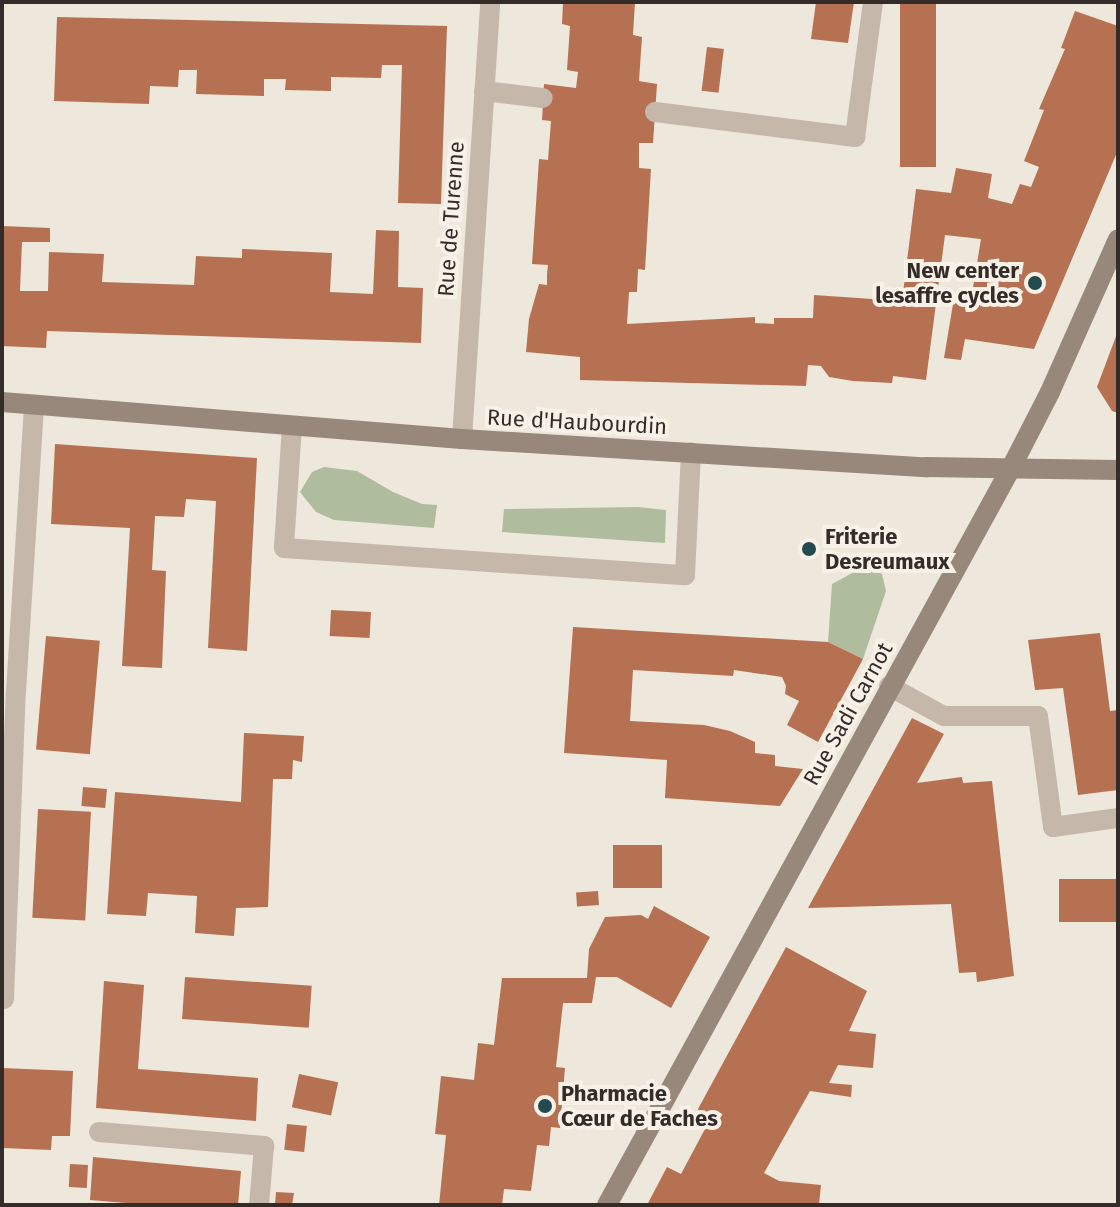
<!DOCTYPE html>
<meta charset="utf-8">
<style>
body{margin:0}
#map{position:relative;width:1120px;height:1207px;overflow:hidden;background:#eee7dc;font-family:"Fira Sans",sans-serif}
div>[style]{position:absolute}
.green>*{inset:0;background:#b0bc9e}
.building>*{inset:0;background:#b67152;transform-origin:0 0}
.lane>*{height:20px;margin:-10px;padding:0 10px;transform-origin:10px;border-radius:10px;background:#c5b8aa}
.street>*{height:20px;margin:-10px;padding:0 10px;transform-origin:10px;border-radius:10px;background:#c5b8aa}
.secondary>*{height:20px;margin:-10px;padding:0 10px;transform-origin:10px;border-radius:10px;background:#98887b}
.dots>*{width:22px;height:22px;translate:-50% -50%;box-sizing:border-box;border:4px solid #f7f1e8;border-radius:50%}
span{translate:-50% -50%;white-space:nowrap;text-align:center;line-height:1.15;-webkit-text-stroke:8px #f7f1e8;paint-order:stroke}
.street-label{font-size:22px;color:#332c28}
.poi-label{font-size:22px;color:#332c28;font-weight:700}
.right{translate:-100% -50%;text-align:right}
.left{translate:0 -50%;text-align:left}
.frame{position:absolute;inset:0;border:4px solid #332c28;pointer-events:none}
</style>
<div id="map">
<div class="green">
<div style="clip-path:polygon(324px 467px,357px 471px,393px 492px,422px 504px,437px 505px,434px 528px,334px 520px,316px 512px,300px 492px,312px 472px)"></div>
<div style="clip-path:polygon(638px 507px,666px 510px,665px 543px,502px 532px,504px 509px)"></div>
<div style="clip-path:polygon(872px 569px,882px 574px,886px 591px,863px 659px,828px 642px,832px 584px,856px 571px)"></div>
</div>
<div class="building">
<div style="clip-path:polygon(563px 2px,635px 2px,633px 35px,642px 37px,639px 81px,657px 84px,653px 143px,639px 143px,639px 168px,651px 169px,645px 270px,638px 269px,637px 292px,629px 292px,627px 324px,755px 317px,755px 323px,774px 324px,774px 318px,813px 318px,814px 295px,902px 301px,916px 189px,951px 193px,956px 168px,992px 174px,988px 198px,1012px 204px,1020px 184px,1031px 187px,1039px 167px,1024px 161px,1044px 110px,1039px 109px,1065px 49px,1061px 48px,1075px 11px,1118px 26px,1118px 150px,1034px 349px,965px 339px,961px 360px,944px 358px,955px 292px,972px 294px,981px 239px,945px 235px,926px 380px,893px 376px,892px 383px,853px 381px,829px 377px,821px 366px,808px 365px,806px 386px,580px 380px,580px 357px,526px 352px,529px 319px,539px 284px,547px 285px,547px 274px,548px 265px,532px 264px,539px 159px,548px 160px,551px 121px,542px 120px,544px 84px,576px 88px,578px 72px,567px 70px,570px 26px,562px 24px)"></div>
<div style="clip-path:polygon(816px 2px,854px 2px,848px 43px,811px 39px)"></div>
<div style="left:900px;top:2px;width:36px;height:165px"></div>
<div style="clip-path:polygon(57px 17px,447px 26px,441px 204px,398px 203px,402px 65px,382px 65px,381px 78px,331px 77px,331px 91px,285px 90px,286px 79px,264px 79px,264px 96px,196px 94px,197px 70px,179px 70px,178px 87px,150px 86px,149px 104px,54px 101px)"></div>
<div style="left:707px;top:47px;width:17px;height:44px;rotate:7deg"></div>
<div style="clip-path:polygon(2px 226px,50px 228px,50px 242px,22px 242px,20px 291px,48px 291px,49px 252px,104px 254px,102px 282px,194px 285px,196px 256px,242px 258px,242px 249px,332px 253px,330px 292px,373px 294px,376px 230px,399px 231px,398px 287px,423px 288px,421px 343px,47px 331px,46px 348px,2px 346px)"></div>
<div style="clip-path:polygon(1118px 331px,1118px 413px,1112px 411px,1097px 387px)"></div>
<div style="clip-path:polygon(55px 444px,257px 458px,247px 651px,208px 648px,216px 501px,186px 499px,184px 517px,155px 516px,152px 570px,166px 571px,162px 668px,122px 666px,130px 528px,51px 524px)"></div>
<div style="left:331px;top:610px;width:40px;height:26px;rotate:3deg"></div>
<div style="clip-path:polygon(573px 627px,828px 642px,863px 659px,818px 742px,787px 725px,799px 701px,785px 694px,786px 686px,782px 677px,734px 670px,733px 676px,633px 670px,630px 721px,704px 725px,730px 731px,755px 742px,755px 753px,775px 755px,775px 766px,803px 769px,780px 806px,665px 798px,667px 760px,564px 753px)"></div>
<div style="clip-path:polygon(1100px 633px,1110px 711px,1118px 710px,1118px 790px,1078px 795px,1063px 688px,1035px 690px,1028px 640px)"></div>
<div style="left:46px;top:636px;width:54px;height:114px;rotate:5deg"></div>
<div style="clip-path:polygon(912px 718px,944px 734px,917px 783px,962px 777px,963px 783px,992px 781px,1014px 976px,977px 982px,976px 972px,959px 973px,951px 904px,808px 908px)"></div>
<div style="clip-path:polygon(244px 733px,304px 736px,302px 762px,293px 760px,292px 779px,273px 779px,268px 907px,236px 908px,234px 936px,195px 933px,197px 896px,148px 893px,146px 916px,107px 914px,115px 792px,241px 802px)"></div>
<div style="left:83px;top:787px;width:24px;height:19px;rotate:5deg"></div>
<div style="left:38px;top:809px;width:53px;height:109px;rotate:3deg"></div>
<div style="left:662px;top:845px;width:43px;height:49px;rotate:90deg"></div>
<div style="left:1118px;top:879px;width:43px;height:59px;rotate:90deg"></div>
<div style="left:598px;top:891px;width:14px;height:22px;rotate:86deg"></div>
<div style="clip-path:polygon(654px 906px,710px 937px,671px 1008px,617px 977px,596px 977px,592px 1003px,563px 1003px,556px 1067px,565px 1068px,560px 1128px,551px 1127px,549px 1146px,537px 1145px,531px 1191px,504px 1189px,502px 1205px,439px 1205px,446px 1135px,435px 1134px,441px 1076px,474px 1080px,478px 1043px,494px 1045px,502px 978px,587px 978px,589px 949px,605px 917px,641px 915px,648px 919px)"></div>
<div style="clip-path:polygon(786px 947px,867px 991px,849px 1031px,876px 1034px,873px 1068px,838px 1065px,829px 1083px,852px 1085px,851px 1097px,810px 1091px,764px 1173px,779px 1181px,821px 1185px,819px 1205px,647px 1205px,667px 1167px,681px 1174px,705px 1129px,698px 1109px)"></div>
<div style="left:185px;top:977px;width:127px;height:42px;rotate:4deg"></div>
<div style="clip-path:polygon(104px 981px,144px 985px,138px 1069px,258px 1078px,256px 1121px,96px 1108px)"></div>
<div style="clip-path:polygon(2px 1068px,73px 1071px,70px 1136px,52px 1136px,51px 1150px,2px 1148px)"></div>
<div style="left:299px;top:1074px;width:40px;height:34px;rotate:12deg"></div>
<div style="left:287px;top:1124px;width:20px;height:26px;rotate:6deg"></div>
<div style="clip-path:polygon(93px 1157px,241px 1171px,238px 1205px,150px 1205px,90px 1200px)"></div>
<div style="left:70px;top:1164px;width:18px;height:23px;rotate:3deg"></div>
<div style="clip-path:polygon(276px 1192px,294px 1193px,292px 1205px,275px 1205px)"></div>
</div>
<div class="lane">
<div style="left:484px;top:91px;width:59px;rotate:6.8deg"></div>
<div style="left:655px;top:112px;width:202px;rotate:7.1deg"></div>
<div style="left:855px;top:137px;width:136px;rotate:-82.4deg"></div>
<div style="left:292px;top:426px;width:122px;rotate:93.8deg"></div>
<div style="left:284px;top:548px;width:402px;rotate:3.9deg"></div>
<div style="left:685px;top:575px;width:123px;rotate:-87.2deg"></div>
<div style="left:889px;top:686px;width:63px;rotate:28.6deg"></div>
<div style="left:944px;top:716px;width:94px"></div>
<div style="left:1038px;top:716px;width:112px;rotate:82.3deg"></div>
<div style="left:1053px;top:827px;width:66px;rotate:-7.9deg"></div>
<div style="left:99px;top:1132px;width:166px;rotate:4.8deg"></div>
<div style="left:264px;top:1146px;width:59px;rotate:94.8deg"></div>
</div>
<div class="street">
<div style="left:462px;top:439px;width:438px;rotate:-86.3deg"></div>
<div style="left:4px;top:999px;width:307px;rotate:-87.8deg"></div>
<div style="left:16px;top:692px;width:288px;rotate:-86.4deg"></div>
</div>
<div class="secondary">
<div style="left:2px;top:402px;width:461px;rotate:4.6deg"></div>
<div style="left:462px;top:439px;width:465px;rotate:3.5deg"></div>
<div style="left:926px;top:467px;width:192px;rotate:0.9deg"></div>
<div style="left:607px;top:1205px;width:840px;rotate:-61.27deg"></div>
<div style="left:1011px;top:468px;width:85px;rotate:-62.8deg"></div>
<div style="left:1050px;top:392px;width:167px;rotate:-66deg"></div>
</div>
<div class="dots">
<div style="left:1035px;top:283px;background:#234a4f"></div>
<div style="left:809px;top:549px;background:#234a4f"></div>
<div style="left:545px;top:1106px;background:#234a4f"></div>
</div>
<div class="street-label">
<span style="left:451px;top:219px;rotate:-86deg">Rue de Turenne</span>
<span style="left:577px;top:422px;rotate:3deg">Rue d'Haubourdin</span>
<span style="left:848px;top:714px;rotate:-61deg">Rue Sadi Carnot</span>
</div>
<div class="poi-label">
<span class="right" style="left:1019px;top:283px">New center<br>lesaffre cycles</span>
<span class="left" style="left:825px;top:549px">Friterie<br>Desreumaux</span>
<span class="left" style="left:561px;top:1106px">Pharmacie<br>Cœur de Faches</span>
</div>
<div class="frame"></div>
</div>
